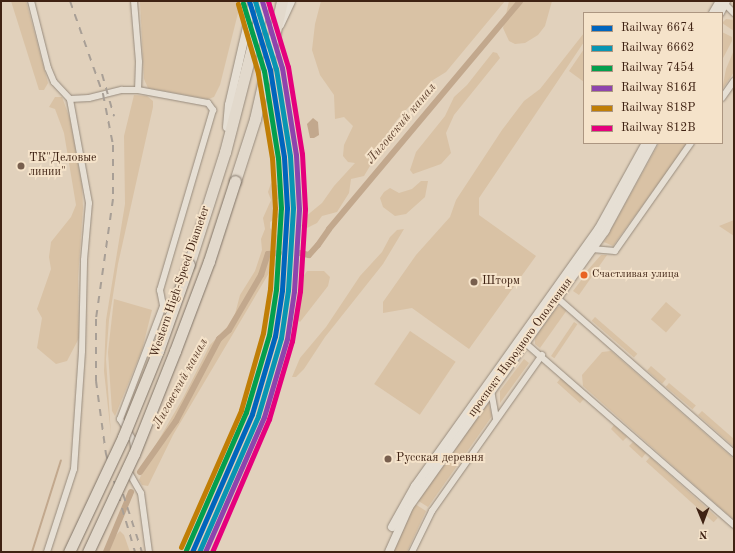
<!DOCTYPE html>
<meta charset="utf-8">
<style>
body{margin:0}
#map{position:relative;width:735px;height:553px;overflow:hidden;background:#e1d1bc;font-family:"Old Standard TT",serif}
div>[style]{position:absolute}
.green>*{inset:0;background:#d9c2a5;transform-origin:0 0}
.water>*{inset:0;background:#c2a88d}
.stream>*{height:2px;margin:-1px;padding:0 1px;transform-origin:1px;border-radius:1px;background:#c2a88d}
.canal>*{height:6px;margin:-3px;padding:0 3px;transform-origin:3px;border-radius:3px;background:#c2a88d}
.roads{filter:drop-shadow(0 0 1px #978b7d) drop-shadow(0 0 1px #978b7d)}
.street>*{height:6px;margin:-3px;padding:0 3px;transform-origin:3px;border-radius:3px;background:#e6dfd4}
.secondary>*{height:8px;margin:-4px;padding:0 4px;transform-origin:4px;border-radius:4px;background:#e6dfd4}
.highway>*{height:11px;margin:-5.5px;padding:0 5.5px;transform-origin:5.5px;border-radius:5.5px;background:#e2d9cc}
.rail>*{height:2px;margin-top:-1px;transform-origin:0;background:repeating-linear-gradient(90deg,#a89f96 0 7px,transparent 0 14px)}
.bridges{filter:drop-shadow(0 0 1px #807467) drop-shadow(0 0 1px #807467)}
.highway-bridge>*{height:11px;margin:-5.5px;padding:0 5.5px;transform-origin:5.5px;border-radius:5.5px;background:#e2d9cc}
.rail-1>*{height:5px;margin:-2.5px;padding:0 2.5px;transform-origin:2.5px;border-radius:2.5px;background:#0065bd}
.rail-2>*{height:5px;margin:-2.5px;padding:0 2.5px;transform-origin:2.5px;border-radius:2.5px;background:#0995b2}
.rail-3>*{height:5px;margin:-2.5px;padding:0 2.5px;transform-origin:2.5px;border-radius:2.5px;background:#039f4e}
.rail-4>*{height:5px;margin:-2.5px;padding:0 2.5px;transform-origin:2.5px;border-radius:2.5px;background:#8e44ad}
.rail-5>*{height:5px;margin:-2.5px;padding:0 2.5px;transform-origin:2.5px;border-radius:2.5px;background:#c07e06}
.rail-6>*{height:5px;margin:-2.5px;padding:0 2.5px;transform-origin:2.5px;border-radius:2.5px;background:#e5007d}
.dots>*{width:11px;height:11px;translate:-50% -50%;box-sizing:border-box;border:2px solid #f5e3ca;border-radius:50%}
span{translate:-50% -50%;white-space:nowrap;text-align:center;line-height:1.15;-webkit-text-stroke:4px #f5e3ca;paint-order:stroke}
.bus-label{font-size:11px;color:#3f2213}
.left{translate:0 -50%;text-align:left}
.poi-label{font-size:12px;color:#3f2213}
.street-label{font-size:12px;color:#3f2213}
.water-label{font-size:13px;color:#624532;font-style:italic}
.frame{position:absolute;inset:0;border:2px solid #3f2213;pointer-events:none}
.legend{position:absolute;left:583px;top:12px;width:140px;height:132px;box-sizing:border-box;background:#f5e3ca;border:1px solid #ac9681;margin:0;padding:5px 7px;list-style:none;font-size:12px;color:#3f2213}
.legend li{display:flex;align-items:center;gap:8px;height:20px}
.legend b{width:20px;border:1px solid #ac9681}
.north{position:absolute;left:683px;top:501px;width:40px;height:40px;-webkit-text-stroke:3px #f5e3ca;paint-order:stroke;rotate:179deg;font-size:11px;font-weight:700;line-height:16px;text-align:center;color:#3f2213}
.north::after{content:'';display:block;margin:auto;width:14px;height:18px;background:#3f2213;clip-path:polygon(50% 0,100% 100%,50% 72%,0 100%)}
</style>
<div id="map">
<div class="green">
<div style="clip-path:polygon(11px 1px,26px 1px,48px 83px,44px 90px,39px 90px)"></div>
<div style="clip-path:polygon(140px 1px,241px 1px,220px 85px,214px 97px,208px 99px,148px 88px,144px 79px)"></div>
<div style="clip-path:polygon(321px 1px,505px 1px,446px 72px,433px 80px,397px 120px,381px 142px,384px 146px,378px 155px,369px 158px,370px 166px,364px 176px,351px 179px,349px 193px,337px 212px,322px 216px,317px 223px,305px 229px,301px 226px,305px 217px,322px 203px,334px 186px,355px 163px,348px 162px,343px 156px,344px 145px,353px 126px,344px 117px,335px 119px,334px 95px,320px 75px,312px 50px,315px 24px)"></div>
<div style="clip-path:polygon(509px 1px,552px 1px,545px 26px,538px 35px,525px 43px,515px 44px,509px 41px,503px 28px)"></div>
<div style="clip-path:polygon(726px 19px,734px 20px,734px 31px,722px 23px)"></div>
<div style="clip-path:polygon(722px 32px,732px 37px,732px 41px,722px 60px)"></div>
<div style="clip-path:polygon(584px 33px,584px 42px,479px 198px,479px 215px,536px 256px,469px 349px,412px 308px,383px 313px,383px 302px,416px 255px,450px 217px,456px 200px,502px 130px,524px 101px,540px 89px)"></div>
<div style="clip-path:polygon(584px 49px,584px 82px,569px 71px)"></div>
<div style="clip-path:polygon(734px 50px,734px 72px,722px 90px,726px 69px)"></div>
<div style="clip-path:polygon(493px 52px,497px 53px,500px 58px,454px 115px,446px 133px,451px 153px,441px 164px,413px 174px,410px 170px,416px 152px,445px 116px,454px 97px,467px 85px)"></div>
<div style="clip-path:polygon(134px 95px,147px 96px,153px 101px,153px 107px,118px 264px,109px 320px,106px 359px,111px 435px,104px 371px,106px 320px,125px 204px,124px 136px)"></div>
<div style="clip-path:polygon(55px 97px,62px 97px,70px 119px,82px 185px,83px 208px,78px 278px,79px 338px,67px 361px,56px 364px,37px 348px,42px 318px,37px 309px,51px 269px,49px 257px,51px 242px,71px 217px,76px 205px,64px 133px,55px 109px,49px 107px)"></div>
<div style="clip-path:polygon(659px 143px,686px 143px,687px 147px,677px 158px,613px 246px,604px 242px)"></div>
<div style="clip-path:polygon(421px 181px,428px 181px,425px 197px,406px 214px,395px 216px,383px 207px,380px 198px,384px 192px,390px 188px,399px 193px,412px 189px)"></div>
<div style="clip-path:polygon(271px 183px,280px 186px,279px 198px,274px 202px,273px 208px,281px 216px,270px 222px,270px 228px,282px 240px,279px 261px,269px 273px,173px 435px,148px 486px,142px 485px,139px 480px,151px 453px,183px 398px,210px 345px,227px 327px,235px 314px,240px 295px,255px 271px,262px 250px,261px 239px,265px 229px,263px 218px,271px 200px,268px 192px)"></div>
<div style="clip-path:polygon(734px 220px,734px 236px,719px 226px)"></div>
<div style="clip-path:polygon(404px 229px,383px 264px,325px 337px,304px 369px,296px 377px,292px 377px,300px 358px,326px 327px,360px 276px,382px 252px,390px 237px,397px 230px)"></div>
<div style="clip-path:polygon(601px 255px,607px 255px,579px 295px,573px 291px,582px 279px,584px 280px,588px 274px,586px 272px)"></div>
<div style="clip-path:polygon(307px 271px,324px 271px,330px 277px,328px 286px,300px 322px,295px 317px,300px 297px,298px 293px,300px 281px)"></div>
<div style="clip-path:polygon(114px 299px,152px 310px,142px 350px,115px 416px,112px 411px,108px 352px)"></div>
<div style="left:666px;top:302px;width:20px;height:23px;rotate:41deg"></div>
<div style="clip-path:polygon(562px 306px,567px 310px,540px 348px,535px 344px,535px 337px,557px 307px)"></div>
<div style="left:595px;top:317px;width:56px;height:5px;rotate:41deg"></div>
<div style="left:574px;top:322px;width:4px;height:41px;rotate:34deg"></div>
<div style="left:410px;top:331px;width:55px;height:64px;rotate:34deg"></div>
<div style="clip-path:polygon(611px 351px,734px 459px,734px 520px,583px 386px,582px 375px,602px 352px)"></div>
<div style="clip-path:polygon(524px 359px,529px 363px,500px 403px,500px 391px)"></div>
<div style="left:651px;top:366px;width:20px;height:6px;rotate:41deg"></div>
<div style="left:561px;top:378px;width:31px;height:6px;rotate:42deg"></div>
<div style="left:669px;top:383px;width:35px;height:5px;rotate:40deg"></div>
<div style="clip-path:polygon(488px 401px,492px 416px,428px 507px,417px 500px)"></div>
<div style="clip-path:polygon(702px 411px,734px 439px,734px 447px,698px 415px)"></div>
<div style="clip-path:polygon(614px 425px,627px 437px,623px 441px,611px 429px)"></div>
<div style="clip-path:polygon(633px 442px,646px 453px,642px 458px,629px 446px)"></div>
<div style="left:650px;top:457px;width:91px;height:6px;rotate:42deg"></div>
<div style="clip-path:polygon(415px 504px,426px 511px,407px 552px,393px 552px)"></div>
<div style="clip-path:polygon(120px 531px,124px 535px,130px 552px,109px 552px,115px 536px)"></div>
</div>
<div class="water">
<div style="clip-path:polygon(313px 118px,318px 122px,319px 135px,314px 138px,310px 138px,307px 124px)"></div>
</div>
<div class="stream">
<div style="left:32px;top:552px;width:96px;rotate:-72.5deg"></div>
</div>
<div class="canal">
<div style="left:300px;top:253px;width:9px;rotate:13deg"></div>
<div style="left:309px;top:255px;width:13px;rotate:-48deg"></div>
<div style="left:318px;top:245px;width:19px;rotate:-55deg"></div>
<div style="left:329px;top:229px;width:297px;rotate:-50deg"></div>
<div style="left:140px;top:472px;width:62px;rotate:-54.8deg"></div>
<div style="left:176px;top:421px;width:93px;rotate:-62.3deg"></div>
<div style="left:219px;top:339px;width:13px;rotate:-42deg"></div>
<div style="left:229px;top:330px;width:64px;rotate:-59.8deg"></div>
<div style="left:261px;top:275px;width:22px;rotate:-72deg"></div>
<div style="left:268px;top:254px;width:11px;rotate:-5deg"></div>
<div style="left:106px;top:552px;width:65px;rotate:-67.4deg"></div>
</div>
<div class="roads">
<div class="street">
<div style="left:31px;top:1px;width:69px;rotate:75.8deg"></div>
<div style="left:48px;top:68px;width:15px;rotate:67deg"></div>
<div style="left:54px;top:82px;width:23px;rotate:47deg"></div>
<div style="left:70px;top:99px;width:19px;rotate:-3deg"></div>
<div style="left:89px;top:98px;width:34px;rotate:-14deg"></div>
<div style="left:122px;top:90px;width:16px"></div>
<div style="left:138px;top:90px;width:71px;rotate:10.5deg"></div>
<div style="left:208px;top:103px;width:9px;rotate:54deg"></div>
<div style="left:213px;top:110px;width:188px;rotate:106.4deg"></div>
<div style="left:160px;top:290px;width:16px;rotate:79deg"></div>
<div style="left:163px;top:306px;width:121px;rotate:110.8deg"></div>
<div style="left:120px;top:419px;width:25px;rotate:58deg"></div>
<div style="left:133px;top:440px;width:7px;rotate:82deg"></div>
<div style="left:134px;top:1px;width:61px;rotate:85.3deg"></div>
<div style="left:139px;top:62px;width:28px;rotate:92deg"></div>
<div style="left:723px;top:2px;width:16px;rotate:45deg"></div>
<div style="left:722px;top:98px;width:21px;rotate:-55deg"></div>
<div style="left:592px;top:249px;width:23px;rotate:5deg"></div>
<div style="left:615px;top:251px;width:132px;rotate:-54.9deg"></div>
<div style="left:555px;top:296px;width:238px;rotate:41.3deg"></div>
<div style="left:523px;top:341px;width:280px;rotate:41.1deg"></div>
<div style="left:491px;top:390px;width:29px;rotate:80deg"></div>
<div style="left:127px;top:469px;width:28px;rotate:60deg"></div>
<div style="left:141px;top:493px;width:60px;rotate:82.3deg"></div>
<div style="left:47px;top:552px;width:87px;rotate:-72deg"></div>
<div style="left:74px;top:469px;width:118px;rotate:-86.1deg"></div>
<div style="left:82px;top:351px;width:91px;rotate:-88.7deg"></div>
<div style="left:84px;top:260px;width:57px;rotate:-85deg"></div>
<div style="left:89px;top:203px;width:106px;rotate:-100.4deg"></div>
<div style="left:412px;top:552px;width:46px;rotate:-64deg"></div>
<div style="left:432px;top:511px;width:191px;rotate:-54.8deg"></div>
</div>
<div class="secondary">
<div style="left:713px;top:13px;width:14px;rotate:-60deg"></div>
<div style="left:720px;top:13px;width:13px;rotate:-63deg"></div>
<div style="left:280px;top:25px;width:26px;rotate:-65deg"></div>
<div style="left:227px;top:127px;width:22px;rotate:-85deg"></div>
<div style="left:229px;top:105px;width:107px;rotate:-77deg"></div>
<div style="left:392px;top:527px;width:47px;rotate:-60.7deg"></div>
<div style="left:415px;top:486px;width:317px;rotate:-54.5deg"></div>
<div style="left:599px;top:228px;width:97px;rotate:-61.1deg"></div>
<div style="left:389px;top:552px;width:49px;rotate:-66deg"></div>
<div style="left:409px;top:507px;width:339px;rotate:-54.6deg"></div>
<div style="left:605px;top:231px;width:100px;rotate:-61.4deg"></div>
</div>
<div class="highway">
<div style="left:235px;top:181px;width:65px;rotate:-72.1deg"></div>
<div style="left:255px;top:119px;width:121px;rotate:-77.1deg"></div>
<div style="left:189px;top:264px;width:118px;rotate:-72.2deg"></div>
<div style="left:225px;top:152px;width:156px;rotate:-75.5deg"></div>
</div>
</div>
<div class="rail">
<div style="left:70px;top:1px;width:99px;rotate:70.5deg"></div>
<div style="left:103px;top:94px;width:52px;rotate:78.9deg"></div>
<div style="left:113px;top:145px;width:54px;rotate:90deg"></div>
<div style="left:113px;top:199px;width:121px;rotate:98.1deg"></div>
<div style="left:96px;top:319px;width:62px;rotate:90deg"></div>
<div style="left:96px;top:381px;width:74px;rotate:82.2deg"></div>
<div style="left:106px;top:454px;width:102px;rotate:73.5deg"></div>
<div style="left:102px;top:74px;width:44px;rotate:74.1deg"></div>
<div style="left:123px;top:494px;width:61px;rotate:71.9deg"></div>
</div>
<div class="bridges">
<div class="highway-bridge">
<div style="left:69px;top:552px;width:127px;rotate:-64.8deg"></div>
<div style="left:123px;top:437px;width:93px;rotate:-67.9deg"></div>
<div style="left:158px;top:351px;width:92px;rotate:-70.4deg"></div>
<div style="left:88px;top:552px;width:108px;rotate:-64.9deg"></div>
<div style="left:134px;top:454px;width:111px;rotate:-68.3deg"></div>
<div style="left:175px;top:351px;width:96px;rotate:-69.3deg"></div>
<div style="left:209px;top:261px;width:84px;rotate:-72deg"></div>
</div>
</div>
<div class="rail-1">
<div style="left:192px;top:552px;width:150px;rotate:-66.5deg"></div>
<div style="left:252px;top:414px;width:81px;rotate:-73.6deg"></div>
<div style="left:275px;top:336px;width:47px;rotate:-81.3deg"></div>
<div style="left:282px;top:290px;width:82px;rotate:-86.5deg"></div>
<div style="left:287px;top:208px;width:51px;rotate:-93.4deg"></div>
<div style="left:284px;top:157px;width:88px;rotate:-99.1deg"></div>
<div style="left:270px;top:70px;width:72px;rotate:-106.9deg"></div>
</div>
<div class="rail-2">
<div style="left:199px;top:552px;width:148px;rotate:-66.5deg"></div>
<div style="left:258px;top:416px;width:81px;rotate:-73.6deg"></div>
<div style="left:281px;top:338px;width:49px;rotate:-81.7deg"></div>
<div style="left:288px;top:290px;width:82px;rotate:-86.5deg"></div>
<div style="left:293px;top:208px;width:52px;rotate:-93.3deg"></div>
<div style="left:290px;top:156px;width:88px;rotate:-99.1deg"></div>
<div style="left:276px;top:69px;width:71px;rotate:-107.2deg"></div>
</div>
<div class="rail-3">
<div style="left:186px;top:550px;width:150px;rotate:-66.5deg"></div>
<div style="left:246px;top:412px;width:80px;rotate:-73.4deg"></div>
<div style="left:269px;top:335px;width:47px;rotate:-81.3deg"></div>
<div style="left:276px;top:289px;width:81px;rotate:-86.5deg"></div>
<div style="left:281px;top:208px;width:50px;rotate:-93.4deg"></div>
<div style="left:278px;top:158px;width:88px;rotate:-99.1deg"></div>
<div style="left:264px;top:71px;width:71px;rotate:-107.2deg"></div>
</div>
<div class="rail-4">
<div style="left:205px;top:552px;width:147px;rotate:-66.4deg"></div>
<div style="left:264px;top:417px;width:81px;rotate:-73.6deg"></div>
<div style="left:287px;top:339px;width:49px;rotate:-81.7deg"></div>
<div style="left:294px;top:291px;width:82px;rotate:-86.5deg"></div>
<div style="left:299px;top:209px;width:54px;rotate:-93.2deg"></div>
<div style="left:296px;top:155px;width:88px;rotate:-99.1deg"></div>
<div style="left:282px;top:68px;width:70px;rotate:-106.6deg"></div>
</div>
<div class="rail-5">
<div style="left:181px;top:547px;width:150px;rotate:-66.3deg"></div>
<div style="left:241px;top:410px;width:80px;rotate:-74.1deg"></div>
<div style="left:263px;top:333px;width:45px;rotate:-81deg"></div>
<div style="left:270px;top:289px;width:81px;rotate:-86.5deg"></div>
<div style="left:275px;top:208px;width:50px;rotate:-93.4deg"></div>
<div style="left:272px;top:158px;width:86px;rotate:-99.4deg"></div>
<div style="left:258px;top:73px;width:72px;rotate:-106.2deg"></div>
</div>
<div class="rail-6">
<div style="left:212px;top:552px;width:145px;rotate:-66.8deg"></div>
<div style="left:269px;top:419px;width:81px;rotate:-73.6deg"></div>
<div style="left:292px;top:341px;width:51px;rotate:-80.9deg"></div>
<div style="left:300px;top:291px;width:82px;rotate:-86.5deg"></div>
<div style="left:305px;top:209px;width:55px;rotate:-93.1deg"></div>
<div style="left:302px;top:154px;width:88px;rotate:-99.1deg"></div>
<div style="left:288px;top:67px;width:69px;rotate:-106.9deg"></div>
</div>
<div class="dots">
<div style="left:21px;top:166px;background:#785f4e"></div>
<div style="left:584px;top:275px;background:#e96221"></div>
<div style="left:474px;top:282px;background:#785f4e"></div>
<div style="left:388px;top:459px;background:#785f4e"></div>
</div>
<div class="bus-label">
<span class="left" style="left:592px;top:275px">Счастливая улица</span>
</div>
<div class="poi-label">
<span class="left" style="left:29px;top:166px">ТК"Деловые<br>линии"</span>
<span class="left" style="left:482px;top:282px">Шторм</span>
<span class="left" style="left:396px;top:459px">Русская деревня</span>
</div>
<div class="street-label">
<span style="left:181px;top:282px;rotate:-71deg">Western High-Speed Diameter</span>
<span style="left:521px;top:348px;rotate:-54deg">проспект Народного Ополчения</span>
</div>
<div class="water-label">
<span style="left:402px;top:124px;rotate:-50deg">Лиговский канал</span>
<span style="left:181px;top:384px;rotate:-61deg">Лиговский канал</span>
</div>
<div class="frame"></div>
<ul class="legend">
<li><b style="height:5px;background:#0065bd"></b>Railway 6674</li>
<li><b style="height:5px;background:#0995b2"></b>Railway 6662</li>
<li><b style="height:5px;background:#039f4e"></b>Railway 7454</li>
<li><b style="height:5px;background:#8e44ad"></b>Railway 816Я</li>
<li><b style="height:5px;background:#c07e06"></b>Railway 818Р</li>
<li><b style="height:5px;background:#e5007d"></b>Railway 812В</li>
</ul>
<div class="north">N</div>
</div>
